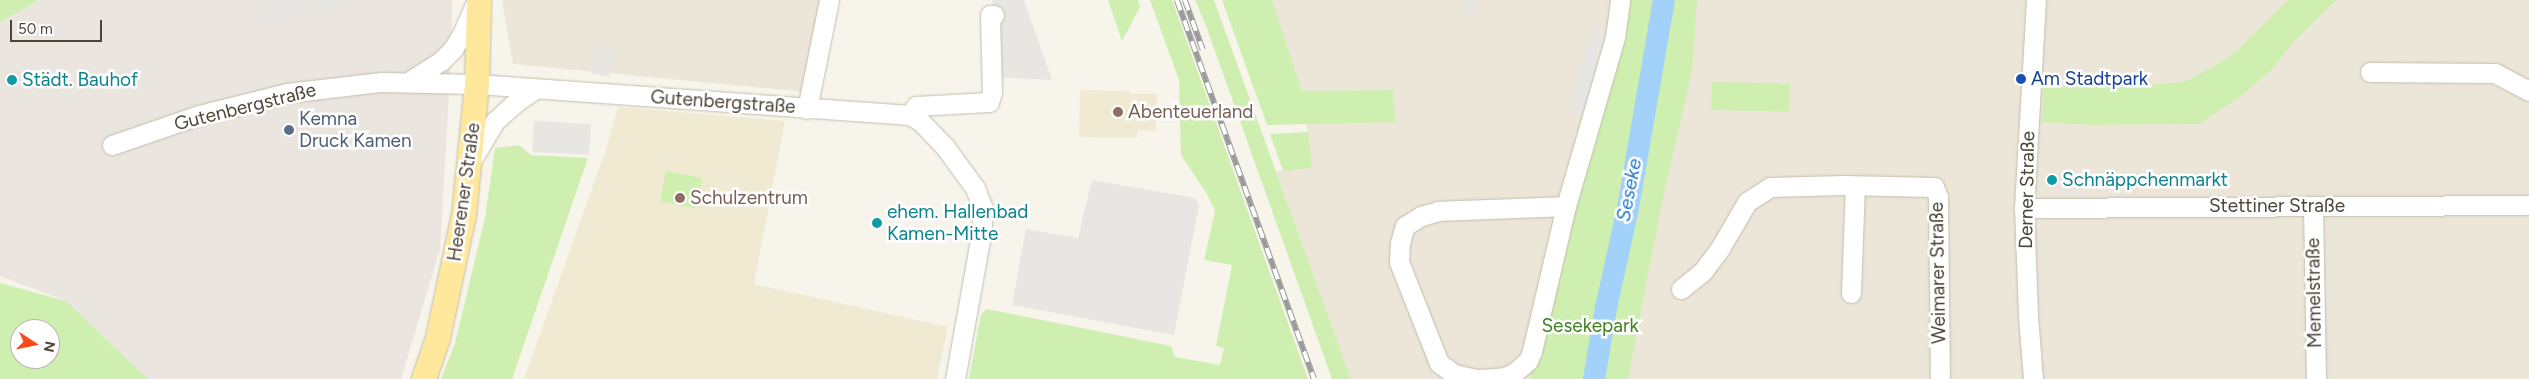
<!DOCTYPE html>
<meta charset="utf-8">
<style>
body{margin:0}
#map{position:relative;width:2529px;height:379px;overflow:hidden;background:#f7f4eb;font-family:Figtree,sans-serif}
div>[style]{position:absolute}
.residential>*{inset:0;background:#ebe6d8}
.industrial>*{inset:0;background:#eae5df;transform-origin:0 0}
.education>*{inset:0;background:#f1ead3}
.green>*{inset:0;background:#cfefb0;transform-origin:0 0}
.parking>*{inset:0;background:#e8e6e2;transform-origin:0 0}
.river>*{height:22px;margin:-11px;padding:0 11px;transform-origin:11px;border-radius:11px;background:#a2d1f9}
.roads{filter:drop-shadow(0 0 1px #c4bdac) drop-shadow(0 0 1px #c4bdac)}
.minor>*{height:19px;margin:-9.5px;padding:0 9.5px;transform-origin:9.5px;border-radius:9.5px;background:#fff}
.major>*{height:24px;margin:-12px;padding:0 12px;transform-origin:12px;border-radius:12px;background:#ffe89c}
.rail>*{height:5.5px;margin-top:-2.75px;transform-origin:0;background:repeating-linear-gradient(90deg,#fff 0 11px,#9a9a9a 0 22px);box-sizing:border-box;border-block:1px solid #9a9a9a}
.dots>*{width:14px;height:14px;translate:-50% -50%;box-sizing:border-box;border:2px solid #fff;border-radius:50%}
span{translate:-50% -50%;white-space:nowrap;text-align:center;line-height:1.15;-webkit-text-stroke:5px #fff;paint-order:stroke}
.transit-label{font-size:19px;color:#164399}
.left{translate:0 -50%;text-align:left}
.culture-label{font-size:19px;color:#0d838f}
.street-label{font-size:19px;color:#4d4537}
.education-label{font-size:19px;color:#785e54}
.service-label{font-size:19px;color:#4e5e75}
.park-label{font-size:19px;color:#408121}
.water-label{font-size:20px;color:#2279c7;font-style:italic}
.north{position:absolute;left:10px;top:319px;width:50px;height:50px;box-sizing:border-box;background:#fff;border:1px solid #b8b5af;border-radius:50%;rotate:101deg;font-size:14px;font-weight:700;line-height:20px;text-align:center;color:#4d4537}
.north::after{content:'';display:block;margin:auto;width:18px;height:22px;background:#ff481a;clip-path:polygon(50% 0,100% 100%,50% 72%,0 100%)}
.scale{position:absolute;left:10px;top:20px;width:92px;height:22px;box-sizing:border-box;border:2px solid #4d4537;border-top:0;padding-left:6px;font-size:15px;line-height:18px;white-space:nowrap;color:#4d4537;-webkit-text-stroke:4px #fff;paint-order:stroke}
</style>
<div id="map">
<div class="residential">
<div style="clip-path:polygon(502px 0,835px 0,817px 93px,513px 64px)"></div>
<div style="clip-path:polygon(1272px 0,2529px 0,2529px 379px,1351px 379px,1276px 171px,1312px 168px,1306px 124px,1394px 121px,1392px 90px,1302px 91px)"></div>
</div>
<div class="industrial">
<div style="clip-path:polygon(39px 0,452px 0,451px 60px,440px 249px,401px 379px,148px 379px,66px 301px,0 276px,0 22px)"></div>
<div style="left:2062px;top:170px;width:28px;height:24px;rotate:10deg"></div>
</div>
<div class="education">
<div style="clip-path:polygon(1080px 90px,1130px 91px,1130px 94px,1157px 94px,1156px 131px,1138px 130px,1137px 138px,1079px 137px)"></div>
<div style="clip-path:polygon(618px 107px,785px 121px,754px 284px,948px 327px,937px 379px,524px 379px,605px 152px)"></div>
</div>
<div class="green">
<div style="clip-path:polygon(0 0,39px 0,0 22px)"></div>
<div style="clip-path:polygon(1108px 0,1138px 0,1140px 7px,1122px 41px)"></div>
<div style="clip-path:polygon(1150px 0,1172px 0,1308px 379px,969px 379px,981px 314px,987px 309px,1171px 346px,1175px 357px,1220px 365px,1224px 348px,1216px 346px,1232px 265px,1204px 260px,1215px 211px,1207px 194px,1181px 155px,1179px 80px)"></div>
<div style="clip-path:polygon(1195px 0,1214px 0,1351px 379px,1332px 379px,1206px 26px)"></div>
<div style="clip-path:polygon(1222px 0,1272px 0,1302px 91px,1393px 90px,1395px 122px,1267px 125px)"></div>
<div style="clip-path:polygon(1623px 0,1697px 0,1692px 71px,1662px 202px,1628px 379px,1532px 379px,1529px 372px)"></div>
<div style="clip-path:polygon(2288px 0,2336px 0,2293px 42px,2275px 66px,2245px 93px,2199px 124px,2091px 125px,2042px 122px,2044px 87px,2134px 87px,2187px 81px,2231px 56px)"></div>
<div style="left:1712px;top:82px;width:78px;height:28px;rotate:1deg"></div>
<div style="clip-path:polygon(1308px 132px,1312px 168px,1283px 171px,1270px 134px)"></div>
<div style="clip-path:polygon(519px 145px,531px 155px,588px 158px,512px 379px,441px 379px,455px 343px,485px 218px,495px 148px)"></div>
<div style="left:666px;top:171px;width:37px;height:31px;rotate:11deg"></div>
<div style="clip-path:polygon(evenodd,0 283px,66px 301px,148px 379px,0 379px,0 283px,20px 329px,50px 329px,50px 359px,20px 359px,20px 329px)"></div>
</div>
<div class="parking">
<div style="clip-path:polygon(255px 0,332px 0,332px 10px,314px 10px,313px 15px,261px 23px)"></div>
<div style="clip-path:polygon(992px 0,1024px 0,1052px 80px,1000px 77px)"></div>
<div style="clip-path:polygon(1464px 0,1474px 0,1474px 23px,1464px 14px)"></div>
<div style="left:1593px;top:27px;width:15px;height:89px;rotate:16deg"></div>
<div style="left:596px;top:45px;width:18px;height:29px;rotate:9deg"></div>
<div style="left:534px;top:121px;width:57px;height:31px;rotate:3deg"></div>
<div style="clip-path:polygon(1092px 180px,1195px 198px,1199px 205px,1174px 335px,1012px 305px,1026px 229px,1078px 238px)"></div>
</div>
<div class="river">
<div style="left:1594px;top:379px;width:72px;rotate:-80.4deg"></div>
<div style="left:1606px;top:308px;width:102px;rotate:-77.6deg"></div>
<div style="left:1628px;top:208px;width:211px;rotate:-80.2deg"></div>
</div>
<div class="roads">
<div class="minor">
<div style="left:2370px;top:72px;width:125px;rotate:0.5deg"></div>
<div style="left:2495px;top:73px;width:38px;rotate:28deg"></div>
<div style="left:410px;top:81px;width:37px;rotate:-33deg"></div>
<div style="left:441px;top:61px;width:17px;rotate:-45deg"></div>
<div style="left:453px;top:49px;width:17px;rotate:-59deg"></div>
<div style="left:462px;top:34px;width:37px;rotate:-66deg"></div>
<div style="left:807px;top:109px;width:111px;rotate:-78.6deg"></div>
<div style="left:910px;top:115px;width:11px;rotate:-56deg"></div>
<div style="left:916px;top:106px;width:73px;rotate:-3.1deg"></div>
<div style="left:989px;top:102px;width:10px;rotate:-73deg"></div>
<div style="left:992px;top:92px;width:77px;rotate:-91.5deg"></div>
<div style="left:990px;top:15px;width:4px"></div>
<div style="left:112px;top:145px;width:92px;rotate:-19deg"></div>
<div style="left:199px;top:115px;width:91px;rotate:-14deg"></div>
<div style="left:287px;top:93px;width:95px;rotate:-6.7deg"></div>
<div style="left:381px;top:82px;width:96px;rotate:1.2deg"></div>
<div style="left:477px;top:84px;width:434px;rotate:4.1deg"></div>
<div style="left:910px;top:115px;width:12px;rotate:31deg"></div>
<div style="left:920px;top:121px;width:36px;rotate:46deg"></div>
<div style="left:945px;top:147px;width:51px;rotate:53.8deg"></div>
<div style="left:975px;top:188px;width:19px;rotate:69deg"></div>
<div style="left:982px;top:206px;width:23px;rotate:90deg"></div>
<div style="left:982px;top:229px;width:152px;rotate:100.2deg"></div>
<div style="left:471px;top:161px;width:47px;rotate:-59deg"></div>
<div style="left:495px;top:121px;width:27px;rotate:-42deg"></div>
<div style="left:515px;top:103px;width:24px;rotate:-35deg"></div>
<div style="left:2313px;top:206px;width:173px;rotate:89deg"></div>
<div style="left:2024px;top:208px;width:505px;rotate:-0.34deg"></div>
<div style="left:1681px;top:289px;width:28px;rotate:-39deg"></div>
<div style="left:1703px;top:271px;width:26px;rotate:-53deg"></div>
<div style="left:1719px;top:250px;width:56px;rotate:-59.7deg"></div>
<div style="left:1747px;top:202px;width:27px;rotate:-33deg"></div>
<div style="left:1770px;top:187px;width:74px;rotate:-1.5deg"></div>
<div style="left:1844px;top:185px;width:90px;rotate:1.3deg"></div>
<div style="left:1934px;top:187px;width:11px;rotate:68deg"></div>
<div style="left:1938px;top:197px;width:182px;rotate:89.4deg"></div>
<div style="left:1851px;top:293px;width:107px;rotate:-87.9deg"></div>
<div style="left:1477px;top:379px;width:24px;rotate:-168deg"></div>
<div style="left:1454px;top:374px;width:19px;rotate:-144deg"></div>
<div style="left:1439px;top:363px;width:109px;rotate:-111.6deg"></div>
<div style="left:1399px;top:262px;width:19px;rotate:-87deg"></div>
<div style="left:1400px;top:243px;width:18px;rotate:-74deg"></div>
<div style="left:1405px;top:226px;width:19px;rotate:-32deg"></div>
<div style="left:1421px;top:216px;width:18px;rotate:-16deg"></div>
<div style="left:1438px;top:211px;width:128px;rotate:-2.2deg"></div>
<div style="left:1479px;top:379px;width:26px;rotate:-4deg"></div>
<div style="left:1505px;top:377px;width:10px;rotate:-24deg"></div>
<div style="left:1514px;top:373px;width:18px;rotate:-41deg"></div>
<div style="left:1528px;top:361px;width:11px;rotate:-68deg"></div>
<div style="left:1532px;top:351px;width:149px;rotate:-76.8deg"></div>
<div style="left:1566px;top:206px;width:176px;rotate:-73.8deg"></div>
<div style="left:1615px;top:37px;width:37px;rotate:-82deg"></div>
<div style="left:2033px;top:379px;width:64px;rotate:-94.5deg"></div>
<div style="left:2028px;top:315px;width:107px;rotate:-92.1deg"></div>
<div style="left:2024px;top:208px;width:208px;rotate:-86.7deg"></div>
</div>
<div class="major">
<div style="left:424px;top:379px;width:43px;rotate:-71.1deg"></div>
<div style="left:438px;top:338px;width:126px;rotate:-78.1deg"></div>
<div style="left:464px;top:215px;width:132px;rotate:-84.3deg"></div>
<div style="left:477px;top:84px;width:84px;rotate:-88.6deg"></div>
</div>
</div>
<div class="rail">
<div style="left:1177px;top:0;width:403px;rotate:70.1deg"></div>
<div style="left:1185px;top:0;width:53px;rotate:70.2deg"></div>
</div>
<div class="dots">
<div style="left:2021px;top:79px;background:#1a4fb4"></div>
<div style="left:12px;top:80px;background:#0f9aa8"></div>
<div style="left:1118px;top:112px;background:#8d6e63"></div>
<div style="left:289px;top:130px;background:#5c6f8a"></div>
<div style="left:2052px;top:180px;background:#0f9aa8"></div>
<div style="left:680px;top:198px;background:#8d6e63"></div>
<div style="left:877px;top:223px;background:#0f9aa8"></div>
</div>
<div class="transit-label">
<span class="left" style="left:2031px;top:79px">Am Stadtpark</span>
</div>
<div class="culture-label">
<span class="left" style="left:22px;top:80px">Städt. Bauhof</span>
<span class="left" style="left:2062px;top:180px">Schnäppchenmarkt</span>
<span class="left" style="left:887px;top:223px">ehem. Hallenbad<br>Kamen-Mitte</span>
</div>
<div class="street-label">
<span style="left:723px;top:102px;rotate:4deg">Gutenbergstraße</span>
<span style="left:245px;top:107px;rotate:-14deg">Gutenbergstraße</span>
<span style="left:2027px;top:190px;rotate:-89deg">Derner Straße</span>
<span style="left:464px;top:192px;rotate:-82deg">Heerener Straße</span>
<span style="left:2277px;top:206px">Stettiner Straße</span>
<span style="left:1938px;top:273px;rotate:-91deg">Weimarer Straße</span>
<span style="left:2314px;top:293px;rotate:-91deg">Memelstraße</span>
</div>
<div class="education-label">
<span class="left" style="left:1128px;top:112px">Abenteuerland</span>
<span class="left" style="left:690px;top:198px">Schulzentrum</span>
</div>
<div class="service-label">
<span class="left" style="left:299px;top:130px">Kemna<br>Druck Kamen</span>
</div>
<div class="park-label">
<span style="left:1590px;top:326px">Sesekepark</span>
</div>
<div class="water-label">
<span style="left:1629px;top:190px;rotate:-79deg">Seseke</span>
</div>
<div class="north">N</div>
<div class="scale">50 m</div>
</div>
